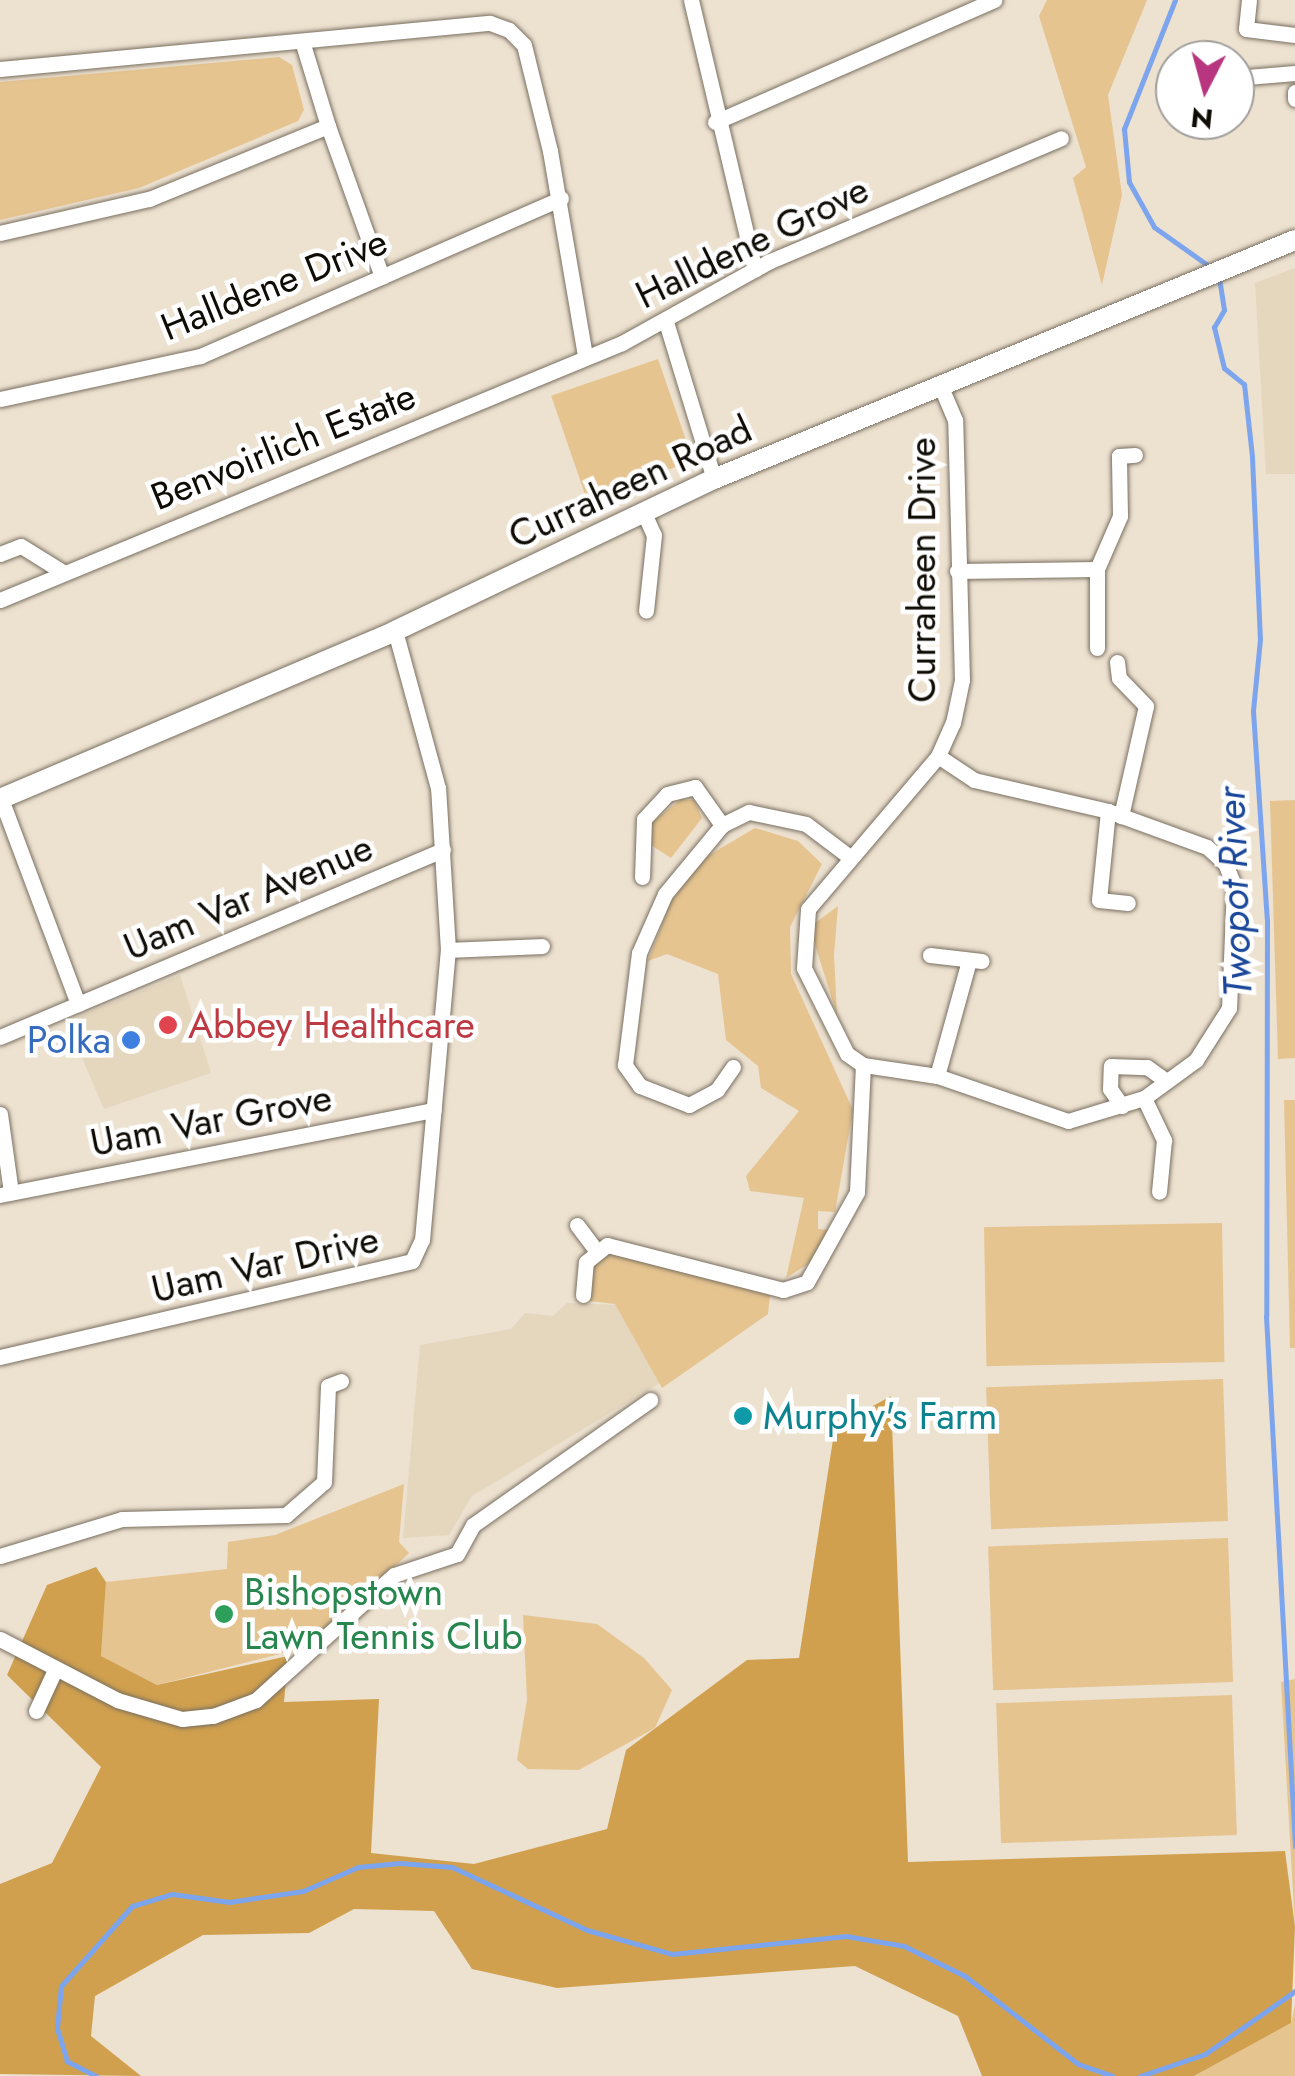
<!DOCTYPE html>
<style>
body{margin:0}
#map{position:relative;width:1295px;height:2076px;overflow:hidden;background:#ede1d0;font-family:Jost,sans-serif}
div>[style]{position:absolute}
.built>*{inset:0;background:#e5d6be}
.green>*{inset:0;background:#e5c490;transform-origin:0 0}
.forest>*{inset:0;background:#d0a04e}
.stream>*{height:5px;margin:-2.5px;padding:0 2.5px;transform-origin:2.5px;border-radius:2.5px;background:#7ca5ed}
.roads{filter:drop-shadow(0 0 2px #796f60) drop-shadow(0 0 2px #796f60)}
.minor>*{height:15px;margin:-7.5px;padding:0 7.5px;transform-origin:7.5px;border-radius:7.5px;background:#fff}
.tertiary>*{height:20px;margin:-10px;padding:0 10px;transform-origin:10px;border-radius:10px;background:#fff}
.dots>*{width:28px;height:28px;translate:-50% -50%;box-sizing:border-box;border:5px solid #fff;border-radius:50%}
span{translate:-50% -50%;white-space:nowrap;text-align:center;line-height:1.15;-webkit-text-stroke:9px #fff;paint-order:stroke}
.street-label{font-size:38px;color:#0f0c06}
.health-label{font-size:38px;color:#be3a42}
.left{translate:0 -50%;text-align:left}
.shop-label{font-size:38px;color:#366cbe}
.right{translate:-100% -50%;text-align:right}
.culture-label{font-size:38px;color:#0d838f}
.leisure-label{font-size:38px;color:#27864d}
.water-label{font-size:40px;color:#1a479a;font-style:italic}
.north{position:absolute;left:1155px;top:40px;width:100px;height:100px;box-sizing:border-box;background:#fff;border:2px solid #9f9e9b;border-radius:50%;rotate:186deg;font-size:28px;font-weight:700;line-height:40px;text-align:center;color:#0f0c06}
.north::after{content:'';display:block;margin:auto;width:35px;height:45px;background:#b7367f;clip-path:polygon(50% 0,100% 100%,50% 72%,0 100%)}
</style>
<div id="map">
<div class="built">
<div style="clip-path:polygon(1295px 268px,1295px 474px,1266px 474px,1255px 283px)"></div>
<div style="clip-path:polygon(180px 975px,211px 1073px,104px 1109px,66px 1021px)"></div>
<div style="clip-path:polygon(567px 1303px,618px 1305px,660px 1383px,472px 1496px,449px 1535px,403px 1538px,420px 1345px,511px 1329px,525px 1313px,553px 1316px)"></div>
</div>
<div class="green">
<div style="clip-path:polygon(1047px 0,1147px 0,1108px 95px,1122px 195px,1102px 285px,1073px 178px,1086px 167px,1039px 16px)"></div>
<div style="clip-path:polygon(279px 57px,292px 65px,304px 110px,298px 121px,139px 188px,0 220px,0 82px)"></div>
<div style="left:658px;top:359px;width:108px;height:113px;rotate:71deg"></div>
<div style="clip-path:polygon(681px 799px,694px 800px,702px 818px,671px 858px,651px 845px,649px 825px)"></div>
<div style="clip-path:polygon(1295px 800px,1295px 1058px,1278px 1059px,1270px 801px)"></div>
<div style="clip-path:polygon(755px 828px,798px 841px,822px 864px,790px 927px,791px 974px,853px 1110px,835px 1212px,818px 1211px,818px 1229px,829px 1230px,813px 1261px,786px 1278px,804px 1198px,750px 1191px,746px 1176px,799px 1111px,761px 1088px,758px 1066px,726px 1040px,718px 974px,667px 954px,648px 961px,673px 896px,701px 860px)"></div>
<div style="clip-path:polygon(838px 906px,834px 955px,837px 1015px,813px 938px,815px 923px)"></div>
<div style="clip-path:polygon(1284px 1100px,1295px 1100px,1295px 1348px,1290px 1348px)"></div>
<div style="left:1222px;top:1223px;width:139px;height:238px;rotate:89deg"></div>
<div style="clip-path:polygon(608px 1252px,770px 1294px,768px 1314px,662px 1388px,615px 1304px,590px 1301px,591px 1264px)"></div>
<div style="left:1223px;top:1379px;width:142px;height:237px;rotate:88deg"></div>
<div style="clip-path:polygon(404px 1484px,399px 1542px,409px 1553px,311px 1646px,157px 1685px,101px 1656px,106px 1582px,227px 1569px,228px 1542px,275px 1535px)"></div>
<div style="left:1228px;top:1538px;width:144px;height:240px;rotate:88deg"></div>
<div style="clip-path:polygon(523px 1615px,597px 1624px,644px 1658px,672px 1690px,655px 1728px,579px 1770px,528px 1769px,517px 1760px,527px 1700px)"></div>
<div style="clip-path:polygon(1295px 1679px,1295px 1927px,1281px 1682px)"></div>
<div style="left:1232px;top:1695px;width:140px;height:236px;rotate:88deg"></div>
<div style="clip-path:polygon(1295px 2005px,1295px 2076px,1194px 2076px,1291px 2023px)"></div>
</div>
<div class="forest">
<div style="clip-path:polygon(891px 1396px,908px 1862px,1285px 1851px,1295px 1927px,1291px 2023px,1194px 2076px,982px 2076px,958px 2016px,855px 1966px,557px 1988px,472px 1969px,434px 1911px,354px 1909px,309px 1933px,203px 1935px,95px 1996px,91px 2036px,141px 2076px,0 2074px,0 1884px,52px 1863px,101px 1767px,7px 1675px,47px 1585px,96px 1567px,106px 1582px,101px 1656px,157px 1685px,288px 1656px,284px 1702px,379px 1699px,371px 1853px,474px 1864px,607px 1829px,626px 1750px,747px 1660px,799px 1658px,835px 1427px)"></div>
</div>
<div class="stream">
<div style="left:1175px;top:0;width:139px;rotate:111.6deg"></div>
<div style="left:1124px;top:129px;width:53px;rotate:84.6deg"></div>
<div style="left:1129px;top:182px;width:51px;rotate:60.9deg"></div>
<div style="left:1154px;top:227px;width:72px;rotate:35.4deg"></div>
<div style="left:1219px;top:278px;width:32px;rotate:81deg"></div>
<div style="left:1224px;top:310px;width:20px;rotate:120deg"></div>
<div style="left:1214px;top:327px;width:42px;rotate:76.3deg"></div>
<div style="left:1224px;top:368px;width:26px;rotate:39deg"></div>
<div style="left:1244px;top:384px;width:73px;rotate:83.7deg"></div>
<div style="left:1252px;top:457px;width:182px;rotate:87.5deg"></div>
<div style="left:1260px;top:639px;width:72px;rotate:95.6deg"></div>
<div style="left:1253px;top:711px;width:209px;rotate:86.2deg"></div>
<div style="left:1267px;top:920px;width:396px;rotate:90.1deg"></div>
<div style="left:1266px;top:1316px;width:531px;rotate:86.87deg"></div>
<div style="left:96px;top:2076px;width:33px;rotate:-153deg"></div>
<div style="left:67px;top:2061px;width:34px;rotate:-107deg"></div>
<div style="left:57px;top:2028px;width:42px;rotate:-84.6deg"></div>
<div style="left:61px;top:1986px;width:107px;rotate:-48.4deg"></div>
<div style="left:132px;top:1906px;width:42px;rotate:-16.7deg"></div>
<div style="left:172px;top:1894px;width:58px;rotate:8deg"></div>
<div style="left:229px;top:1902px;width:75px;rotate:-8.5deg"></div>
<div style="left:303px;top:1891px;width:60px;rotate:-23.6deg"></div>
<div style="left:358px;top:1867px;width:42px;rotate:-5.4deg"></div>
<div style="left:400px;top:1863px;width:52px;rotate:4.4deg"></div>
<div style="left:452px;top:1867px;width:149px;rotate:25deg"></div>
<div style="left:587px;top:1930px;width:88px;rotate:15.8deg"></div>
<div style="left:672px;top:1954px;width:175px;rotate:-5.9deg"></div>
<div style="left:846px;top:1936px;width:59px;rotate:9.8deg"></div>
<div style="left:904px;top:1946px;width:68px;rotate:26.2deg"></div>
<div style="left:965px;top:1976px;width:143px;rotate:37.9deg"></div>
<div style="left:1078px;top:2064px;width:36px;rotate:19deg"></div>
<div style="left:1140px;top:2076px;width:69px;rotate:-18.7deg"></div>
<div style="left:1205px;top:2054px;width:110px;rotate:-35deg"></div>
</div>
<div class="roads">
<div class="minor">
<div style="left:691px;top:0;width:277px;rotate:76.7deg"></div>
<div style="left:1249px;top:0;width:29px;rotate:96deg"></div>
<div style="left:1246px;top:29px;width:49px;rotate:7deg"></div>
<div style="left:0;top:69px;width:492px;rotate:-5.4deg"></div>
<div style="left:490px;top:23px;width:20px;rotate:20deg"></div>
<div style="left:509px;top:30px;width:21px;rotate:45deg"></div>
<div style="left:524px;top:45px;width:109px;rotate:76.2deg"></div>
<div style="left:550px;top:151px;width:208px;rotate:80.3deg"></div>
<div style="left:1235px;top:78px;width:60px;rotate:-4.8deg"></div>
<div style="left:1295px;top:92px;width:7px;rotate:90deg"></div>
<div style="left:715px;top:122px;width:305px;rotate:-23.6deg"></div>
<div style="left:328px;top:126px;width:160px;rotate:70.3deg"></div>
<div style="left:0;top:233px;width:153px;rotate:-12.9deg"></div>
<div style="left:149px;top:199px;width:193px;rotate:-22.2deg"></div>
<div style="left:328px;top:126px;width:86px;rotate:-107deg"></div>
<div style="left:666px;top:322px;width:164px;rotate:73deg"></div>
<div style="left:0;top:399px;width:205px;rotate:-12.1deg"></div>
<div style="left:200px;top:356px;width:394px;rotate:-23.6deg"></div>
<div style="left:644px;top:513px;width:24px;rotate:66deg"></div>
<div style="left:654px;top:535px;width:76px;rotate:96deg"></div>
<div style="left:0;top:554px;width:22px;rotate:-21deg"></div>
<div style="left:21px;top:546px;width:49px;rotate:31.8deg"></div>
<div style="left:1097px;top:569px;width:79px;rotate:90deg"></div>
<div style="left:957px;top:571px;width:140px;rotate:-0.8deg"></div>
<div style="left:1097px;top:569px;width:58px;rotate:-66.5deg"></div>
<div style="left:1120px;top:516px;width:60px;rotate:-91deg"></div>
<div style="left:1119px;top:456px;width:16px;rotate:-4deg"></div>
<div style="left:0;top:600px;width:673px;rotate:-22.45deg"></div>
<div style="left:622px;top:343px;width:167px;rotate:-29deg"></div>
<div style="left:768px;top:262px;width:318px;rotate:-22.9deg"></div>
<div style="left:1117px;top:662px;width:16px;rotate:83deg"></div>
<div style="left:1119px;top:678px;width:39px;rotate:46deg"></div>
<div style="left:1146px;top:706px;width:113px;rotate:102.8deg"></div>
<div style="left:938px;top:756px;width:43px;rotate:33.7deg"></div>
<div style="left:974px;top:780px;width:138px;rotate:13deg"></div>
<div style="left:1108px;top:811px;width:105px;rotate:20deg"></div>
<div style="left:1207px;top:847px;width:24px;rotate:42deg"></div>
<div style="left:1225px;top:863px;width:24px;rotate:68deg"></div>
<div style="left:1234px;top:885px;width:123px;rotate:92.3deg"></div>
<div style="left:1229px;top:1008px;width:62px;rotate:122.4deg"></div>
<div style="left:1196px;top:1060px;width:64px;rotate:143.8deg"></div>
<div style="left:1144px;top:1098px;width:79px;rotate:163.2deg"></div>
<div style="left:1068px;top:1121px;width:139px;rotate:-161deg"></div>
<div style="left:937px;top:1076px;width:75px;rotate:-171.5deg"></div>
<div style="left:863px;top:1065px;width:19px;rotate:-145deg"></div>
<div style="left:847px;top:1054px;width:96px;rotate:-116.6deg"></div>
<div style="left:804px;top:968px;width:59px;rotate:-86.1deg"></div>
<div style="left:808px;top:909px;width:201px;rotate:-49.6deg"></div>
<div style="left:938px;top:756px;width:36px;rotate:-66deg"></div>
<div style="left:953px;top:723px;width:44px;rotate:-78.2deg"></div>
<div style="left:962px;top:680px;width:260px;rotate:-91.5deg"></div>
<div style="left:955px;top:420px;width:39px;rotate:-113deg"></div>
<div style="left:1px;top:799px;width:219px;rotate:69.4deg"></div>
<div style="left:1108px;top:811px;width:89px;rotate:95.8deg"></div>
<div style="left:1099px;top:900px;width:29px;rotate:6deg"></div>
<div style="left:642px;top:877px;width:58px;rotate:-88deg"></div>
<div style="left:644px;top:819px;width:34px;rotate:-47deg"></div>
<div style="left:667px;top:794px;width:29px;rotate:-14deg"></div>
<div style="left:695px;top:787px;width:47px;rotate:54.6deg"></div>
<div style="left:448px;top:950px;width:94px;rotate:-2.4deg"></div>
<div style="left:930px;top:955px;width:52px;rotate:6.6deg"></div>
<div style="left:0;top:1037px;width:481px;rotate:-22.9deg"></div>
<div style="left:733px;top:1067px;width:28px;rotate:125deg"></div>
<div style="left:717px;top:1090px;width:32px;rotate:152deg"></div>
<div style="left:689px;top:1105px;width:53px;rotate:-158.8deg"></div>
<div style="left:640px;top:1086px;width:26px;rotate:-126deg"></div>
<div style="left:625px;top:1065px;width:113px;rotate:-82.9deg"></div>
<div style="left:639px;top:953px;width:64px;rotate:-66.2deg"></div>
<div style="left:665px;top:894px;width:89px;rotate:-50.4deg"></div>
<div style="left:722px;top:825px;width:30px;rotate:-26deg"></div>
<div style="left:749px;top:812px;width:58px;rotate:11.9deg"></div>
<div style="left:806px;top:824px;width:56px;rotate:37.1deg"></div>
<div style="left:937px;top:1076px;width:119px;rotate:-74.5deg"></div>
<div style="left:1144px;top:1098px;width:47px;rotate:64.5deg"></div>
<div style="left:1164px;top:1140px;width:52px;rotate:95.5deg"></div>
<div style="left:1122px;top:1106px;width:21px;rotate:-125deg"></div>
<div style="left:1110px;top:1089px;width:23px;rotate:-88deg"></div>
<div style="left:1111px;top:1066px;width:36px;rotate:2deg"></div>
<div style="left:1147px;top:1067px;width:24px;rotate:36deg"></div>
<div style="left:0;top:1114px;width:79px;rotate:82deg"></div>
<div style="left:0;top:1195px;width:442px;rotate:-11.1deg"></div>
<div style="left:577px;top:1225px;width:30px;rotate:53deg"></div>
<div style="left:583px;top:1295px;width:33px;rotate:-85deg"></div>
<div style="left:586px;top:1262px;width:27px;rotate:-39deg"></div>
<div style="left:607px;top:1245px;width:182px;rotate:14.3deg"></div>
<div style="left:783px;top:1290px;width:25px;rotate:-18deg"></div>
<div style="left:807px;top:1282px;width:103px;rotate:-60.9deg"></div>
<div style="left:857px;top:1192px;width:127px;rotate:-87.3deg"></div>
<div style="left:0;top:1357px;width:423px;rotate:-13.1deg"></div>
<div style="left:412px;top:1261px;width:23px;rotate:-65deg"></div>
<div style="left:422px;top:1240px;width:291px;rotate:-84.9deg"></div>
<div style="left:448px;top:950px;width:162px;rotate:-93.5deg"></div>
<div style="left:438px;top:788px;width:163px;rotate:-105.3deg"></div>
<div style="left:0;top:1556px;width:127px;rotate:-16.9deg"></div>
<div style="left:122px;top:1519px;width:164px;rotate:-1.4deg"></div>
<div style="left:286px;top:1515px;width:50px;rotate:-41deg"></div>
<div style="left:324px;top:1482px;width:96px;rotate:-87.6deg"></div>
<div style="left:328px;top:1386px;width:14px;rotate:-21deg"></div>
<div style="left:0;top:1639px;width:132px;rotate:27.5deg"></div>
<div style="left:117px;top:1700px;width:68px;rotate:16.3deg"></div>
<div style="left:182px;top:1719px;width:31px;rotate:-6deg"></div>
<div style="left:213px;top:1716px;width:46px;rotate:-20.4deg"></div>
<div style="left:256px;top:1700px;width:186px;rotate:-42.2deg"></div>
<div style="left:394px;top:1575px;width:66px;rotate:-18.4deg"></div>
<div style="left:457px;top:1554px;width:33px;rotate:-61deg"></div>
<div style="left:473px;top:1525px;width:217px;rotate:-35.2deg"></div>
<div style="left:36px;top:1711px;width:43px;rotate:-65.2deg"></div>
</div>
<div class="tertiary">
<div style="left:0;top:799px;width:429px;rotate:-23deg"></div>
<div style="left:395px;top:631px;width:353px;rotate:-25.5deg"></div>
<div style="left:714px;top:479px;width:628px;rotate:-22.36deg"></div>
</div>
</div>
<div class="dots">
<div style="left:168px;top:1025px;background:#e0444e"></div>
<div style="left:131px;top:1040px;background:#3f7fe0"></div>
<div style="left:743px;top:1416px;background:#0f9aa8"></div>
<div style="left:224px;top:1614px;background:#2e9e5b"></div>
</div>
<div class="street-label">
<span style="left:752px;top:242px;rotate:-26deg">Halldene Grove</span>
<span style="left:274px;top:284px;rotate:-22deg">Halldene Drive</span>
<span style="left:283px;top:446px;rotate:-22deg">Benvoirlich Estate</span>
<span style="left:630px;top:482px;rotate:-25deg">Curraheen Road</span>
<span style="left:922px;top:570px;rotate:-90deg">Curraheen Drive</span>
<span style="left:248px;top:897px;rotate:-23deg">Uam Var Avenue</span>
<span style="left:211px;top:1120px;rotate:-11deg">Uam Var Grove</span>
<span style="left:265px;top:1264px;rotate:-13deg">Uam Var Drive</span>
</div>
<div class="health-label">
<span class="left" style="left:188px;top:1025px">Abbey Healthcare</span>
</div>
<div class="shop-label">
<span class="right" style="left:111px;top:1040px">Polka</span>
</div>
<div class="culture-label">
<span class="left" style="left:763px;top:1416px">Murphy's Farm</span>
</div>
<div class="leisure-label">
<span class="left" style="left:244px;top:1614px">Bishopstown<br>Lawn Tennis Club</span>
</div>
<div class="water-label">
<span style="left:1234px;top:892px;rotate:-92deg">Twopot River</span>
</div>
<div class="north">N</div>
</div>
